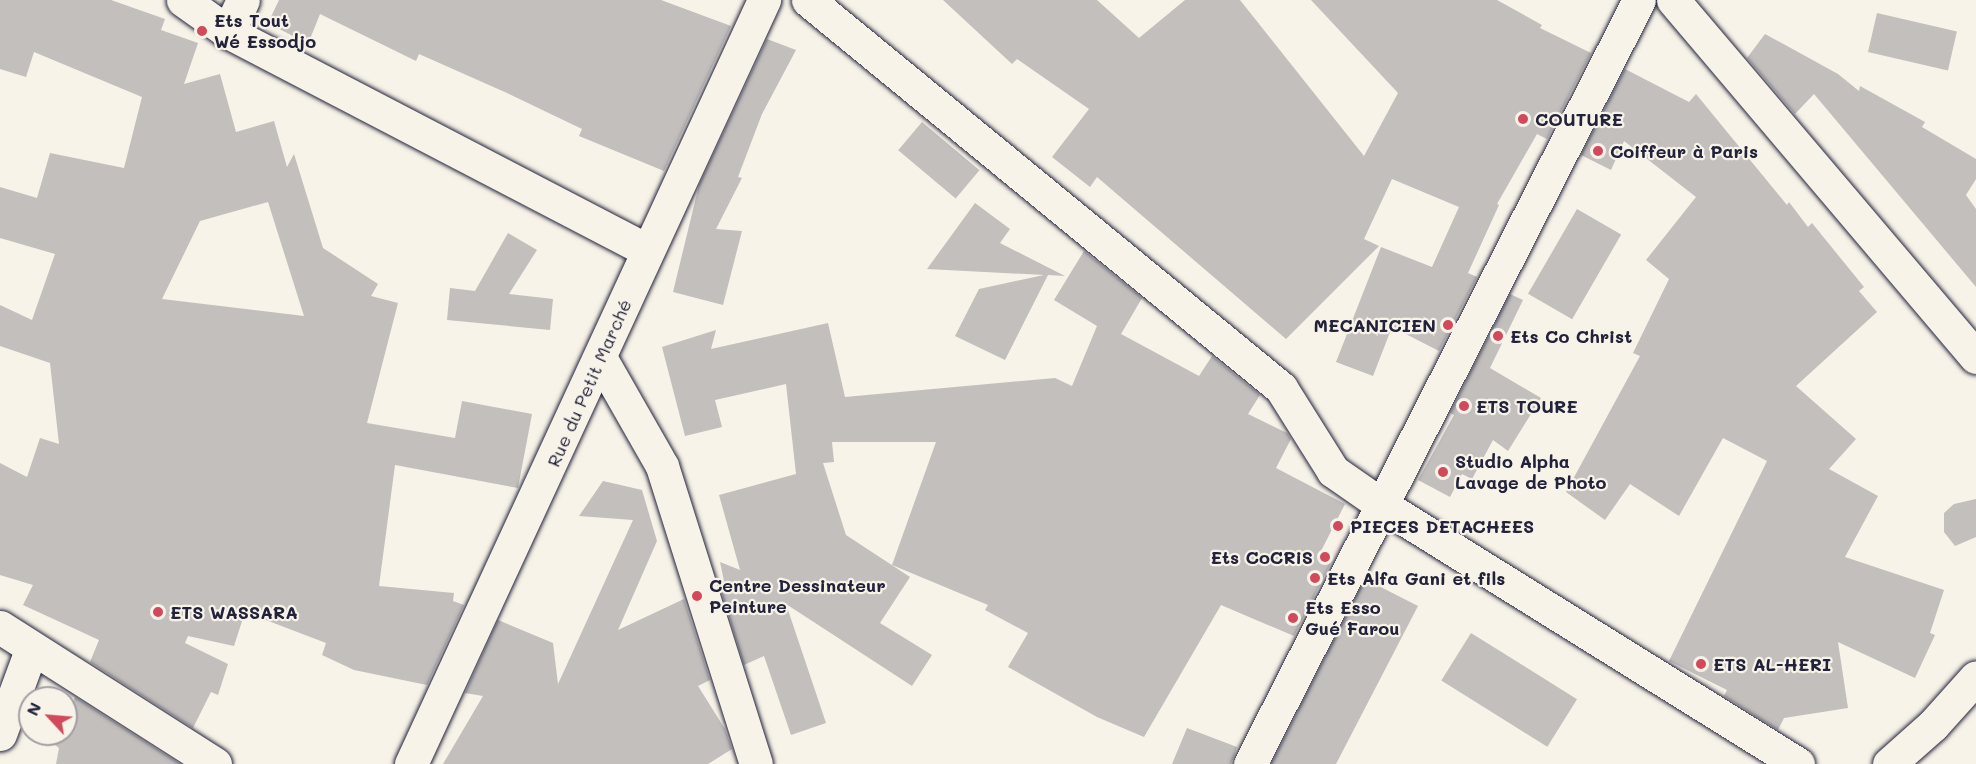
<!DOCTYPE html>
<meta charset="utf-8">
<style>
body{margin:0}
#map{position:relative;width:1976px;height:764px;overflow:hidden;background:#f7f3e8;font-family:Mali,sans-serif}
div>[style]{position:absolute}
.building>*{inset:0;background:#c2bfbd;transform-origin:0 0}
.roads{filter:drop-shadow(0 0 2px #22223b) drop-shadow(0 0 2px #22223b)}
.minor>*{height:33px;margin:-16.5px;padding:0 16.5px;transform-origin:16.5px;border-radius:16.5px;background:#f7f3e8}
.major>*{height:33px;margin:-16.5px;padding:0 16.5px;transform-origin:16.5px;border-radius:16.5px;background:#f7f3e8}
.dots>*{width:16px;height:16px;translate:-50% -50%;box-sizing:border-box;border:3px solid #f7f3e8;border-radius:50%}
span{translate:-50% -50%;white-space:nowrap;text-align:center;line-height:1.15;-webkit-text-stroke:4.5px #f7f3e8;paint-order:stroke}
.poi-label{font-size:18px;color:#22223b;font-weight:700}
.left{translate:0 -50%;text-align:left}
.right{translate:-100% -50%;text-align:right}
.street-label{font-size:18px;color:#22223b}
.north{position:absolute;left:18px;top:686px;width:60px;height:60px;box-sizing:border-box;background:#f7f3e8;border:2px solid #a29fa3;border-radius:50%;rotate:296deg;font-size:16px;font-weight:700;line-height:24px;text-align:center;color:#22223b}
.north::after{content:'';display:block;margin:auto;width:21px;height:27px;background:#d1495b;clip-path:polygon(50% 0,100% 100%,50% 72%,0 100%)}
</style>
<div id="map">
<div class="building">
<div style="clip-path:polygon(evenodd,0 0,111px 0,165px 19px,161px 30px,198px 43px,184px 84px,220px 74px,236px 132px,274px 121px,287px 167px,294px 154px,323px 248px,378px 284px,371px 296px,398px 303px,367px 423px,455px 438px,462px 401px,532px 414px,518px 488px,395px 465px,379px 586px,454px 593px,453px 601px,464px 605px,427px 685px,354px 670px,322px 655px,326px 643px,245px 612px,234px 646px,188px 636px,185px 643px,228px 664px,218px 695px,211px 692px,193px 728px,90px 662px,99px 640px,23px 605px,33px 585px,0 575px,0 463px,27px 477px,40px 438px,59px 444px,50px 363px,0 346px,0 305px,32px 320px,55px 254px,0 238px,0 187px,37px 198px,50px 153px,124px 168px,142px 97px,34px 52px,26px 77px,0 69px,0 0,268px 202px,304px 316px,162px 299px,200px 221px,268px 202px)"></div>
<div style="clip-path:polygon(279px 0,661px 0,731px 26px,664px 171px,579px 136px,582px 129px,507px 93px,419px 54px,416px 61px,320px 14px,308px 44px,268px 23px)"></div>
<div style="clip-path:polygon(943px 0,1097px 0,1139px 38px,1185px 0,1240px 0,1364px 156px,1398px 93px,1311px 0,1497px 0,1542px 25px,1540px 28px,1591px 53px,1547px 139px,1537px 134px,1497px 204px,1499px 205px,1468px 273px,1477px 277px,1439px 351px,1392px 327px,1373px 376px,1336px 362px,1381px 247px,1432px 267px,1459px 207px,1392px 179px,1364px 239px,1379px 246px,1286px 339px,1097px 177px,1090px 187px,1052px 157px,1089px 109px,1017px 59px,1012px 64px)"></div>
<div style="left:1877px;top:13px;width:82px;height:40px;rotate:13deg"></div>
<div style="clip-path:polygon(1765px 34px,1838px 74px,1859px 91px,1860px 86px,1925px 122px,1922px 127px,1976px 159px,1976px 179px,1966px 195px,1976px 209px,1976px 287px,1814px 94px,1795px 114px,1747px 58px)"></div>
<div style="clip-path:polygon(767px 39px,796px 50px,762px 114px,738px 177px,742px 178px,716px 229px,742px 231px,723px 305px,673px 292px,699px 185px)"></div>
<div style="clip-path:polygon(1625px 69px,1689px 102px,1696px 94px,1787px 205px,1789px 202px,1808px 227px,1812px 223px,1864px 287px,1859px 291px,1877px 312px,1796px 386px,1856px 439px,1829px 469px,1878px 496px,1845px 557px,1944px 590px,1930px 633px,1935px 635px,1915px 678px,1838px 642px,1848px 708px,1784px 718px,1778px 730px,1724px 696px,1727px 690px,1669px 661px,1767px 461px,1723px 438px,1679px 516px,1630px 484px,1605px 520px,1566px 492px,1640px 356px,1633px 353px,1669px 279px,1646px 260px,1696px 197px,1624px 141px,1611px 170px,1581px 155px)"></div>
<div style="left:922px;top:122px;width:75px;height:37px;rotate:40deg"></div>
<div style="clip-path:polygon(975px 203px,1010px 229px,1000px 243px,1065px 276px,1048px 275px,1005px 360px,955px 336px,979px 289px,1044px 275px,927px 269px)"></div>
<div style="left:1577px;top:209px;width:51px;height:98px;rotate:30deg"></div>
<div style="clip-path:polygon(508px 233px,537px 250px,509px 294px,553px 299px,550px 330px,447px 320px,450px 288px,475px 291px)"></div>
<div style="clip-path:polygon(1084px 251px,1142px 298px,1121px 334px,1199px 376px,1212px 356px,1260px 395px,1248px 414px,1287px 433px,1291px 439px,1276px 468px,1345px 504px,1319px 555px,1332px 561px,1294px 636px,1221px 605px,1144px 737px,1097px 717px,1008px 667px,1028px 633px,985px 610px,988px 605px,892px 565px,936px 442px,832px 442px,834px 462px,823px 463px,846px 535px,910px 577px,880px 623px,932px 655px,912px 686px,786px 604px,826px 723px,791px 735px,764px 656px,744px 665px,719px 584px,724px 581px,720px 562px,740px 570px,719px 495px,796px 474px,786px 384px,715px 400px,722px 427px,685px 436px,662px 347px,716px 330px,711px 349px,828px 323px,845px 397px,1055px 378px,1072px 386px,1097px 326px,1054px 300px)"></div>
<div style="clip-path:polygon(1510px 294px,1523px 300px,1490px 368px,1541px 398px,1508px 451px,1493px 440px,1472px 479px,1462px 474px,1450px 497px,1418px 480px,1454px 415px,1450px 413px)"></div>
<div style="clip-path:polygon(603px 481px,642px 490px,657px 541px,618px 630px,684px 599px,710px 680px,698px 686px,725px 729px,732px 749px,708px 764px,443px 764px,483px 696px,465px 693px,498px 620px,553px 643px,558px 684px,633px 520px,579px 516px)"></div>
<div style="clip-path:polygon(1976px 499px,1976px 537px,1955px 546px,1944px 532px,1944px 513px,1954px 504px)"></div>
<div style="clip-path:polygon(1365px 579px,1418px 606px,1336px 764px,1271px 764px)"></div>
<div style="left:1471px;top:633px;width:125px;height:56px;rotate:32deg"></div>
<div style="clip-path:polygon(75px 697px,180px 764px,56px 764px,59px 748px,55px 745px,60px 734px,66px 734px,66px 719px)"></div>
<div style="clip-path:polygon(1187px 728px,1237px 747px,1231px 764px,1172px 764px)"></div>
</div>
<div class="roads">
<div class="minor">
<div style="left:183px;top:0;width:55px;rotate:35.4deg"></div>
<div style="left:228px;top:32px;width:472px;rotate:27.5deg"></div>
<div style="left:808px;top:0;width:612px;rotate:39.36deg"></div>
<div style="left:1281px;top:388px;width:98px;rotate:57.9deg"></div>
<div style="left:1333px;top:471px;width:60px;rotate:34.8deg"></div>
<div style="left:1382px;top:505px;width:490px;rotate:31.9deg"></div>
<div style="left:1673px;top:0;width:468px;rotate:49.7deg"></div>
<div style="left:228px;top:32px;width:35px;rotate:-65deg"></div>
<div style="left:601px;top:359px;width:123px;rotate:60.3deg"></div>
<div style="left:662px;top:466px;width:312px;rotate:72.5deg"></div>
<div style="left:0;top:627px;width:255px;rotate:32.5deg"></div>
<div style="left:0;top:734px;width:90px;rotate:-69.7deg"></div>
<div style="left:411px;top:764px;width:842px;rotate:-65.2deg"></div>
<div style="left:1889px;top:764px;width:59px;rotate:-41.6deg"></div>
<div style="left:1933px;top:725px;width:64px;rotate:-48.1deg"></div>
</div>
<div class="major">
<div style="left:1250px;top:764px;width:857px;rotate:-63.02deg"></div>
</div>
</div>
<div class="dots">
<div style="left:202px;top:31px;background:#d1495b"></div>
<div style="left:1523px;top:119px;background:#d1495b"></div>
<div style="left:1598px;top:151px;background:#d1495b"></div>
<div style="left:1448px;top:325px;background:#d1495b"></div>
<div style="left:1498px;top:336px;background:#d1495b"></div>
<div style="left:1464px;top:406px;background:#d1495b"></div>
<div style="left:1443px;top:472px;background:#d1495b"></div>
<div style="left:1338px;top:526px;background:#d1495b"></div>
<div style="left:1325px;top:557px;background:#d1495b"></div>
<div style="left:1315px;top:578px;background:#d1495b"></div>
<div style="left:697px;top:596px;background:#d1495b"></div>
<div style="left:158px;top:612px;background:#d1495b"></div>
<div style="left:1293px;top:618px;background:#d1495b"></div>
<div style="left:1701px;top:664px;background:#d1495b"></div>
</div>
<div class="poi-label">
<span class="left" style="left:214px;top:31px">Ets Tout<br>Wé Essodjo</span>
<span class="left" style="left:1535px;top:119px">COUTURE</span>
<span class="left" style="left:1610px;top:151px">Coiffeur à Paris</span>
<span class="right" style="left:1436px;top:325px">MECANICIEN</span>
<span class="left" style="left:1510px;top:336px">Ets Co Christ</span>
<span class="left" style="left:1476px;top:406px">ETS TOURE</span>
<span class="left" style="left:1455px;top:472px">Studio Alpha<br>Lavage de Photo</span>
<span class="left" style="left:1350px;top:526px">PIECES DETACHEES</span>
<span class="right" style="left:1313px;top:557px">Ets CoCRiS</span>
<span class="left" style="left:1327px;top:578px">Ets Alfa Gani et fils</span>
<span class="left" style="left:709px;top:596px">Centre Dessinateur<br>Peinture</span>
<span class="left" style="left:1305px;top:618px">Ets Esso<br>Gué Farou</span>
<span class="left" style="left:170px;top:612px">ETS WASSARA</span>
<span class="left" style="left:1713px;top:664px">ETS AL-HERI</span>
</div>
<div class="street-label">
<span style="left:589px;top:383px;rotate:-66deg">Rue du Petit Marché</span>
</div>
<div class="north">N</div>
</div>
